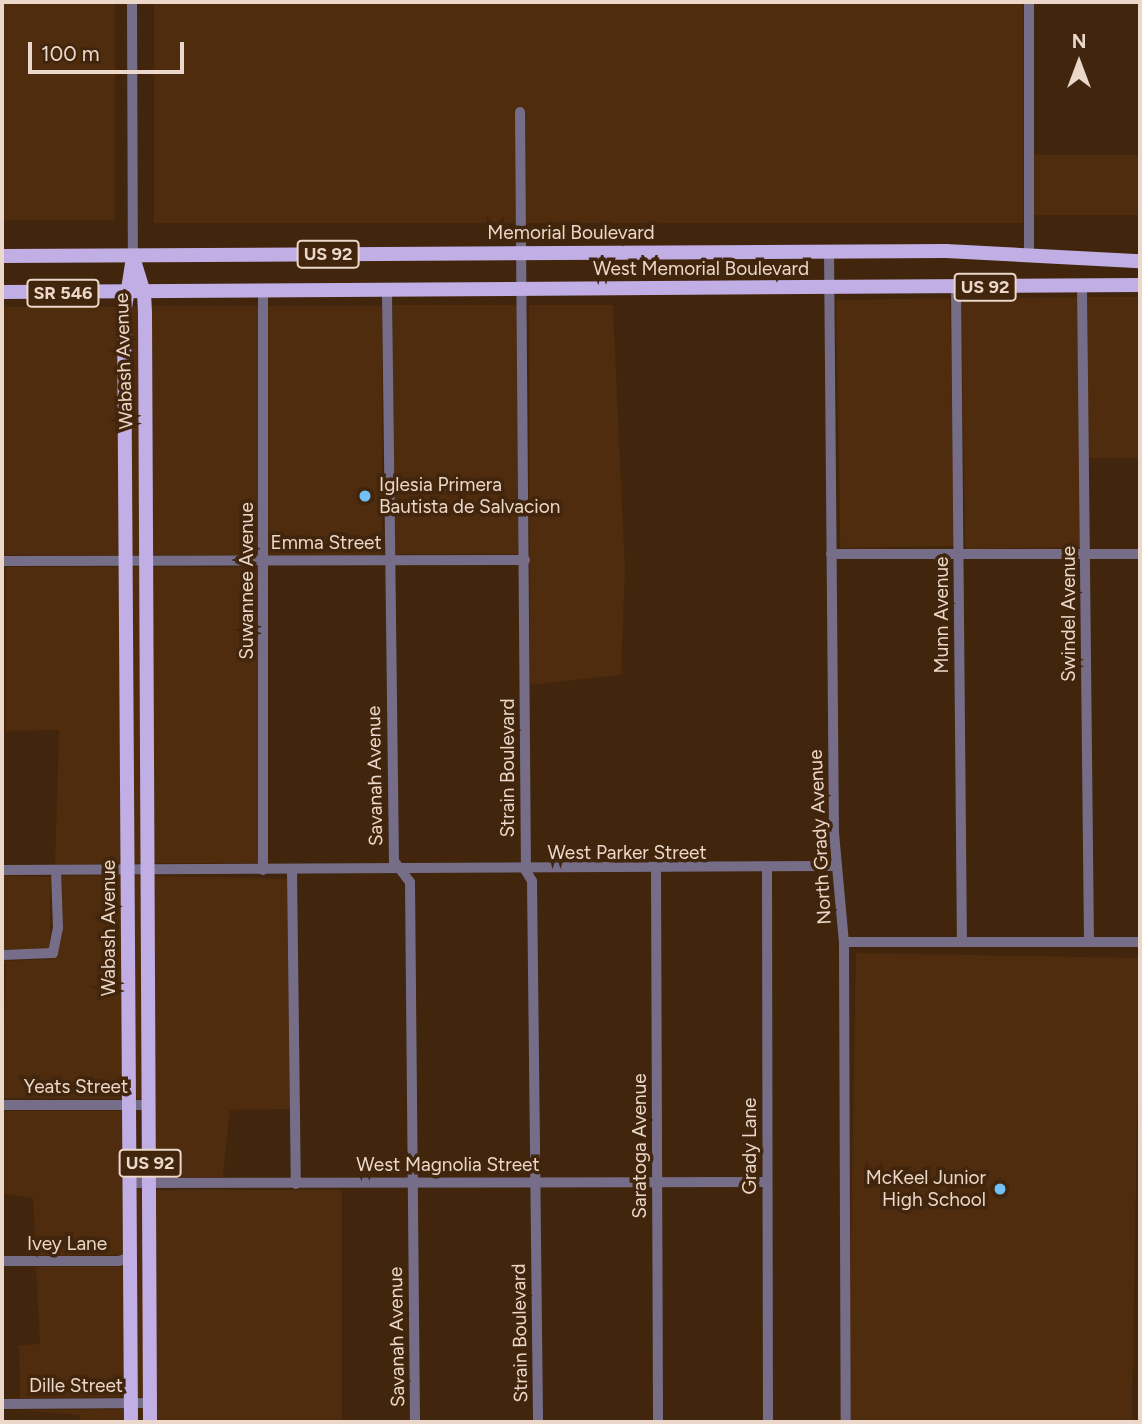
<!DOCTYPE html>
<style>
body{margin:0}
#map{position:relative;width:1142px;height:1424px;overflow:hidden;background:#41250c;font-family:Figtree,sans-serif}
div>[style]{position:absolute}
.built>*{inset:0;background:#4e2c0d;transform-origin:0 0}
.minor>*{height:10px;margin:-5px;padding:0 5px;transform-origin:5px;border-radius:5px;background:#766e88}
.major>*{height:14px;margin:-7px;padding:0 7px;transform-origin:7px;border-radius:7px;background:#c0aee5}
.dots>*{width:19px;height:19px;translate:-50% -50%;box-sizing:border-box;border:4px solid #41250c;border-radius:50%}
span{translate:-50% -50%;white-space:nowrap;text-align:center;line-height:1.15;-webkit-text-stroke:7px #41250c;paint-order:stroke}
.shield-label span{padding:2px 5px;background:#41250c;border:2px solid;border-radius:5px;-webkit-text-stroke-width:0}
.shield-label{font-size:18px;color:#ebd8ca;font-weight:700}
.street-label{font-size:19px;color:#ebd8ca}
.poi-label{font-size:19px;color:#ebd8ca}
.left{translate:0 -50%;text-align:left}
.right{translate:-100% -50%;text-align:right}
.frame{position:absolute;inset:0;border:4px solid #ebd8ca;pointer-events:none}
.north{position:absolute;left:1044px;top:28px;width:70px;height:70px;-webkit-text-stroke:5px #41250c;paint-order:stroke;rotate:0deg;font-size:19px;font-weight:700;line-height:28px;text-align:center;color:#ebd8ca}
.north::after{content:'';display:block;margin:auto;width:24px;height:32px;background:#ebd8ca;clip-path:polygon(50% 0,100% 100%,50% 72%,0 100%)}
.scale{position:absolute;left:28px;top:42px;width:156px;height:32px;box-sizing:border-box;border:4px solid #ebd8ca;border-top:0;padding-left:9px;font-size:21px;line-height:24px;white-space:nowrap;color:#ebd8ca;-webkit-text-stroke:5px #41250c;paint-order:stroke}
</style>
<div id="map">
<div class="built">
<div style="left:2px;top:2px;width:113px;height:218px"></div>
<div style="left:154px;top:2px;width:869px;height:221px"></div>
<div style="left:1034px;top:155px;width:106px;height:60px"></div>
<div style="left:1077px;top:297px;width:250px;height:116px;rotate:89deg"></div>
<div style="left:1088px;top:297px;width:52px;height:161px"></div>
<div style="left:950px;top:298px;width:248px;height:114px;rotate:89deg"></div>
<div style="left:518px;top:305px;width:249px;height:125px;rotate:90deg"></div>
<div style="clip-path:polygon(529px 305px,613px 305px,625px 569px,621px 675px,530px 685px)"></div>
<div style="left:258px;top:306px;width:249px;height:108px;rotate:90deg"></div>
<div style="left:268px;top:306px;width:114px;height:249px"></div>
<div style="left:2px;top:307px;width:117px;height:248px"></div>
<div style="left:130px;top:307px;width:9px;height:248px"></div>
<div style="clip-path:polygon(6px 567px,121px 567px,122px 863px,55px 865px,59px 730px,6px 731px)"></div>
<div style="left:131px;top:567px;width:10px;height:296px"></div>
<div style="left:152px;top:567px;width:107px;height:296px"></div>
<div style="clip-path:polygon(122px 875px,124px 1099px,2px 1098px,6px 965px,2px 961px,53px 959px,58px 954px,61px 876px)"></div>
<div style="left:133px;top:875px;width:10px;height:224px"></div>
<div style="left:2px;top:876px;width:49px;height:73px;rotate:1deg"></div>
<div style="clip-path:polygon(153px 876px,287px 879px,290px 1109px,230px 1110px,223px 1177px,156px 1177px)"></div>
<div style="left:856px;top:953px;width:284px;height:469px;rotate:1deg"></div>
<div style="clip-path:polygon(2px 1111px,124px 1111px,125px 1255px,36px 1255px,33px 1198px,3px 1193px)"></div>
<div style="left:135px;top:1189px;width:10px;height:208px"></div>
<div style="left:156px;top:1190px;width:186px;height:232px"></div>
<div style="clip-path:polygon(36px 1267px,125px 1267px,126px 1397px,20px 1398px,19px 1345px,40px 1344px)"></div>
<div style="clip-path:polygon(126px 1409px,126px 1422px,80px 1422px,80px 1415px,20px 1410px)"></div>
</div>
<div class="minor">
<div style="left:132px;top:2px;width:255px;rotate:89.8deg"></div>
<div style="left:1029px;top:2px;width:252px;rotate:90deg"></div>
<div style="left:520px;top:112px;width:759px;rotate:89.55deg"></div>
<div style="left:526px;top:871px;width:12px;rotate:59deg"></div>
<div style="left:532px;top:881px;width:541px;rotate:89.36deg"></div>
<div style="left:829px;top:251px;width:582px;rotate:89.51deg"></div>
<div style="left:834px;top:833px;width:109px;rotate:84.8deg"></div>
<div style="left:844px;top:942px;width:480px;rotate:89.8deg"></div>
<div style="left:1082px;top:286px;width:656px;rotate:89.39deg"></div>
<div style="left:956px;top:287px;width:655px;rotate:89.48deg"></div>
<div style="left:387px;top:291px;width:570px;rotate:89.3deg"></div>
<div style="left:394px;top:861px;width:26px;rotate:53deg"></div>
<div style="left:410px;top:882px;width:540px;rotate:89.47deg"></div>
<div style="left:263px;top:293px;width:577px;rotate:90deg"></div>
<div style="left:831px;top:554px;width:309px"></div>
<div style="left:2px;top:561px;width:523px;rotate:-0.11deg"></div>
<div style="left:2px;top:870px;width:833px;rotate:-0.28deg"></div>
<div style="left:656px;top:870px;width:552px;rotate:89.79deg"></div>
<div style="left:767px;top:870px;width:552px;rotate:89.9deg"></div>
<div style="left:292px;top:871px;width:313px;rotate:89.3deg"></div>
<div style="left:844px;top:942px;width:296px"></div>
<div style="left:2px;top:955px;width:51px;rotate:-2.2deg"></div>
<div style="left:53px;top:953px;width:25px;rotate:-79deg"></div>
<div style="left:58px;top:928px;width:57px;rotate:-92deg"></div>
<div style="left:2px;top:1105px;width:148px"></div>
<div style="left:130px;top:1183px;width:637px;rotate:-0.09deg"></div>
<div style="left:2px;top:1261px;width:117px"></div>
<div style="left:119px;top:1261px;width:13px;rotate:-18deg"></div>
<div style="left:2px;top:1404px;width:148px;rotate:-0.4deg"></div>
</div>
<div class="major">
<div style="left:2px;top:256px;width:944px;rotate:-0.3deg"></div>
<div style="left:946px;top:251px;width:194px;rotate:3deg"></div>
<div style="left:133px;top:257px;width:38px;rotate:73deg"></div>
<div style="left:144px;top:293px;width:21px;rotate:87deg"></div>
<div style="left:145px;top:314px;width:1108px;rotate:89.74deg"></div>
<div style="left:2px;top:292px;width:1138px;rotate:-0.35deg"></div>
<div style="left:131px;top:1422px;width:1108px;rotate:-90.36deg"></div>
<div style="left:124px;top:314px;width:57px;rotate:-80.9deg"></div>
</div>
<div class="dots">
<div style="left:365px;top:496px;background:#72c1f5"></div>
<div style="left:1000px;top:1189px;background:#72c1f5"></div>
</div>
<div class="shield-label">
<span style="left:328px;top:254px">US 92</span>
<span style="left:985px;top:287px">US 92</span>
<span style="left:63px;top:293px">SR 546</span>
<span style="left:150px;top:1163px">US 92</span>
</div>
<div class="street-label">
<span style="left:571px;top:233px">Memorial Boulevard</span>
<span style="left:701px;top:269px">West Memorial Boulevard</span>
<span style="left:124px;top:361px;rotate:-92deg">Wabash Avenue</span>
<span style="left:326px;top:543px">Emma Street</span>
<span style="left:247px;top:581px;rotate:-90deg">Suwannee Avenue</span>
<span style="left:1069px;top:614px;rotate:-90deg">Swindel Avenue</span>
<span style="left:942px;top:615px;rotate:-90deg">Munn Avenue</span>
<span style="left:508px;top:768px;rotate:-90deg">Strain Boulevard</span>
<span style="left:375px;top:776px;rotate:-91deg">Savanah Avenue</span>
<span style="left:820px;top:837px;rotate:-93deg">North Grady Avenue</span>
<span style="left:627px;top:853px">West Parker Street</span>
<span style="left:109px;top:928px;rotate:-90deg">Wabash Avenue</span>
<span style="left:76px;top:1087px">Yeats Street</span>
<span style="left:640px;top:1146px;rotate:-90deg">Saratoga Avenue</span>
<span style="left:750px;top:1146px;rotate:-90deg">Grady Lane</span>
<span style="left:448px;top:1165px">West Magnolia Street</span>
<span style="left:67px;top:1244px">Ivey Lane</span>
<span style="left:520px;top:1333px;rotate:-91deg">Strain Boulevard</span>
<span style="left:397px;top:1337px;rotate:-91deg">Savanah Avenue</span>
<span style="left:76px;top:1386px">Dille Street</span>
</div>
<div class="poi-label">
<span class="left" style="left:379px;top:496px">Iglesia Primera<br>Bautista de Salvacion</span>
<span class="right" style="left:986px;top:1189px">McKeel Junior<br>High School</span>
</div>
<div class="frame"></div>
<div class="north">N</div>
<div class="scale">100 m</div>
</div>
